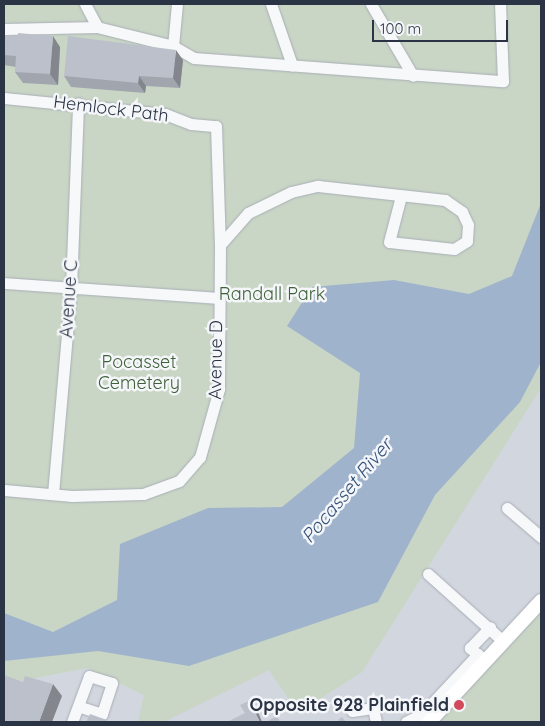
<!DOCTYPE html>
<style>
body{margin:0}
#map{position:relative;width:545px;height:726px;overflow:hidden;background:#e4e7ec;font-family:Quicksand,sans-serif}
div>[style]{position:absolute}
.built>*{inset:0;background:#d2d6de}
.green>*{inset:0;background:#c9d6c5}
.water>*{inset:0;background:#9fb4cc}
.roads{filter:drop-shadow(0 0 1px #a9aeb7) drop-shadow(0 0 1px #a9aeb7)}
.minor>*{height:11px;margin:-5.5px;padding:0 5.5px;transform-origin:5.5px;border-radius:5.5px;background:#f7f8fa}
.major>*{height:14px;margin:-7px;padding:0 7px;transform-origin:7px;border-radius:7px;background:#fff}
.wall>*{inset:0;background:#a1a5ae}
.shaded-wall>*{inset:0;background:#83868d}
.building>*{inset:0;background:#bbc0ca}
.dots>*{width:14px;height:14px;translate:-50% -50%;box-sizing:border-box;border:2px solid #f4f6f9;border-radius:50%}
span{translate:-50% -50%;white-space:nowrap;text-align:center;line-height:1.15;-webkit-text-stroke:5px #f4f6f9;paint-order:stroke}
.street-label{font-size:18px;color:#2b3445}
.park-label{font-size:18px;color:#3f6138}
.poi-label{font-size:18px;color:#2b3445;font-weight:700}
.right{translate:-100% -50%;text-align:right}
.water-label{font-size:19px;color:#34527a;font-style:italic}
.frame{position:absolute;inset:0;border:5px solid #2b3445;pointer-events:none}
.scale{position:absolute;left:372px;top:20px;width:136px;height:22px;box-sizing:border-box;border:2px solid #2b3445;border-top:0;padding-left:6px;font-size:15px;line-height:18px;white-space:nowrap;color:#2b3445;-webkit-text-stroke:4px #f4f6f9;paint-order:stroke}
</style>
<div id="map">
<div class="built">
<div style="clip-path:polygon(541px 381px,541px 602px,429px 722px,4px 722px,4px 662px)"></div>
</div>
<div class="green">
<div style="clip-path:polygon(4px 4px,541px 4px,541px 388px,362px 672px,298px 713px,269px 670px,164px 722px,138px 722px,144px 695px,87px 668px,4px 684px)"></div>
<div style="clip-path:polygon(541px 602px,541px 722px,429px 722px)"></div>
</div>
<div class="water">
<div style="clip-path:polygon(541px 203px,541px 362px,520px 402px,435px 495px,378px 602px,189px 666px,98px 651px,4px 661px,4px 613px,53px 632px,117px 600px,120px 544px,208px 508px,282px 507px,354px 448px,360px 373px,287px 326px,312px 287px,394px 280px,469px 294px,512px 276px)"></div>
</div>
<div class="roads">
<div class="minor">
<div style="left:85px;top:4px;width:26px;rotate:62deg"></div>
<div style="left:271px;top:4px;width:65px;rotate:71deg"></div>
<div style="left:371px;top:4px;width:83px;rotate:59.7deg"></div>
<div style="left:4px;top:29px;width:93px;rotate:-1.2deg"></div>
<div style="left:97px;top:27px;width:78px;rotate:14deg"></div>
<div style="left:173px;top:46px;width:24px;rotate:30deg"></div>
<div style="left:194px;top:58px;width:310px;rotate:4.3deg"></div>
<div style="left:503px;top:81px;width:77px;rotate:-92.2deg"></div>
<div style="left:173px;top:46px;width:42px;rotate:-84.6deg"></div>
<div style="left:4px;top:98px;width:162px;rotate:5.7deg"></div>
<div style="left:165px;top:114px;width:28px;rotate:21deg"></div>
<div style="left:191px;top:124px;width:25px;rotate:5deg"></div>
<div style="left:216px;top:126px;width:119px;rotate:88.1deg"></div>
<div style="left:220px;top:245px;width:144px;rotate:90.4deg"></div>
<div style="left:219px;top:389px;width:71px;rotate:105.6deg"></div>
<div style="left:200px;top:457px;width:32px;rotate:131deg"></div>
<div style="left:179px;top:481px;width:38px;rotate:160deg"></div>
<div style="left:143px;top:494px;width:71px;rotate:178.4deg"></div>
<div style="left:72px;top:496px;width:68px;rotate:-175deg"></div>
<div style="left:220px;top:245px;width:43px;rotate:-48.8deg"></div>
<div style="left:248px;top:213px;width:48px;rotate:-26deg"></div>
<div style="left:291px;top:192px;width:28px;rotate:-13deg"></div>
<div style="left:318px;top:186px;width:128px;rotate:6.3deg"></div>
<div style="left:445px;top:200px;width:21px;rotate:35deg"></div>
<div style="left:462px;top:212px;width:14px;rotate:65deg"></div>
<div style="left:468px;top:225px;width:16px;rotate:94deg"></div>
<div style="left:467px;top:241px;width:15px;rotate:148deg"></div>
<div style="left:454px;top:249px;width:65px;rotate:-173.9deg"></div>
<div style="left:389px;top:242px;width:48px;rotate:-75.4deg"></div>
<div style="left:4px;top:283px;width:214px;rotate:4deg"></div>
<div style="left:53px;top:494px;width:207px;rotate:-85deg"></div>
<div style="left:71px;top:288px;width:185px;rotate:-87.8deg"></div>
<div style="left:507px;top:508px;width:45px;rotate:40.5deg"></div>
<div style="left:428px;top:574px;width:101px;rotate:41.8deg"></div>
<div style="left:482px;top:658px;width:16px;rotate:-140deg"></div>
<div style="left:470px;top:648px;width:29px;rotate:-46deg"></div>
<div style="left:352px;top:711px;width:21px;rotate:-8deg"></div>
<div style="left:373px;top:708px;width:14px;rotate:78deg"></div>
<div style="left:422px;top:714px;width:82px;rotate:-47deg"></div>
<div style="left:72px;top:722px;width:49px;rotate:-69.7deg"></div>
<div style="left:89px;top:676px;width:24px;rotate:17deg"></div>
<div style="left:112px;top:683px;width:33px;rotate:108deg"></div>
<div style="left:102px;top:714px;width:25px;rotate:-162deg"></div>
<div style="left:406px;top:722px;width:18px;rotate:-27deg"></div>
<div style="left:422px;top:714px;width:6px;rotate:39deg"></div>
</div>
<div class="major">
<div style="left:429px;top:722px;width:165px;rotate:-47.2deg"></div>
</div>
</div>
<div class="wall">
<div style="clip-path:polygon(4px 35px,60px 47px,58px 85px,23px 83px,15px 72px,16px 67px,4px 65px)"></div>
<div style="clip-path:polygon(183px 60px,180px 88px,146px 86px,145px 93px,71px 87px,64px 76px)"></div>
</div>
<div class="shaded-wall">
<div style="clip-path:polygon(53px 36px,60px 47px,58px 85px,50px 74px)"></div>
<div style="clip-path:polygon(176px 50px,183px 60px,180px 88px,173px 78px)"></div>
<div style="clip-path:polygon(139px 76px,146px 86px,145px 93px,138px 83px)"></div>
<div style="clip-path:polygon(53px 684px,62px 696px,52px 722px,39px 722px)"></div>
<div style="clip-path:polygon(249px 701px,258px 712px,262px 722px,260px 722px)"></div>
</div>
<div class="building">
<div style="clip-path:polygon(18px 33px,53px 36px,50px 74px,15px 72px,16px 56px,4px 55px,4px 35px,18px 36px)"></div>
<div style="clip-path:polygon(68px 36px,176px 50px,173px 78px,139px 76px,138px 83px,64px 76px)"></div>
<div style="clip-path:polygon(4px 675px,23px 682px,25px 676px,53px 684px,39px 722px,4px 722px)"></div>
<div style="clip-path:polygon(249px 701px,260px 722px,227px 722px,245px 713px,240px 705px)"></div>
<div style="clip-path:polygon(90px 714px,107px 720px,106px 722px,86px 722px)"></div>
<div style="clip-path:polygon(277px 716px,280px 722px,266px 722px)"></div>
<div style="clip-path:polygon(342px 717px,346px 722px,340px 722px,338px 720px)"></div>
</div>
<div class="dots">
<div style="left:459px;top:705px;background:#d1495b"></div>
</div>
<div class="street-label">
<span style="left:111px;top:109px;rotate:7deg">Hemlock Path</span>
<span style="left:69px;top:299px;rotate:-86deg">Avenue C</span>
<span style="left:216px;top:360px;rotate:-89deg">Avenue D</span>
</div>
<div class="park-label">
<span style="left:272px;top:294px">Randall Park</span>
<span style="left:139px;top:373px">Pocasset<br>Cemetery</span>
</div>
<div class="poi-label">
<span class="right" style="left:449px;top:705px">Opposite 928 Plainfield</span>
</div>
<div class="water-label">
<span style="left:347px;top:491px;rotate:-50deg">Pocasset River</span>
</div>
<div class="frame"></div>
<div class="scale">100 m</div>
</div>
